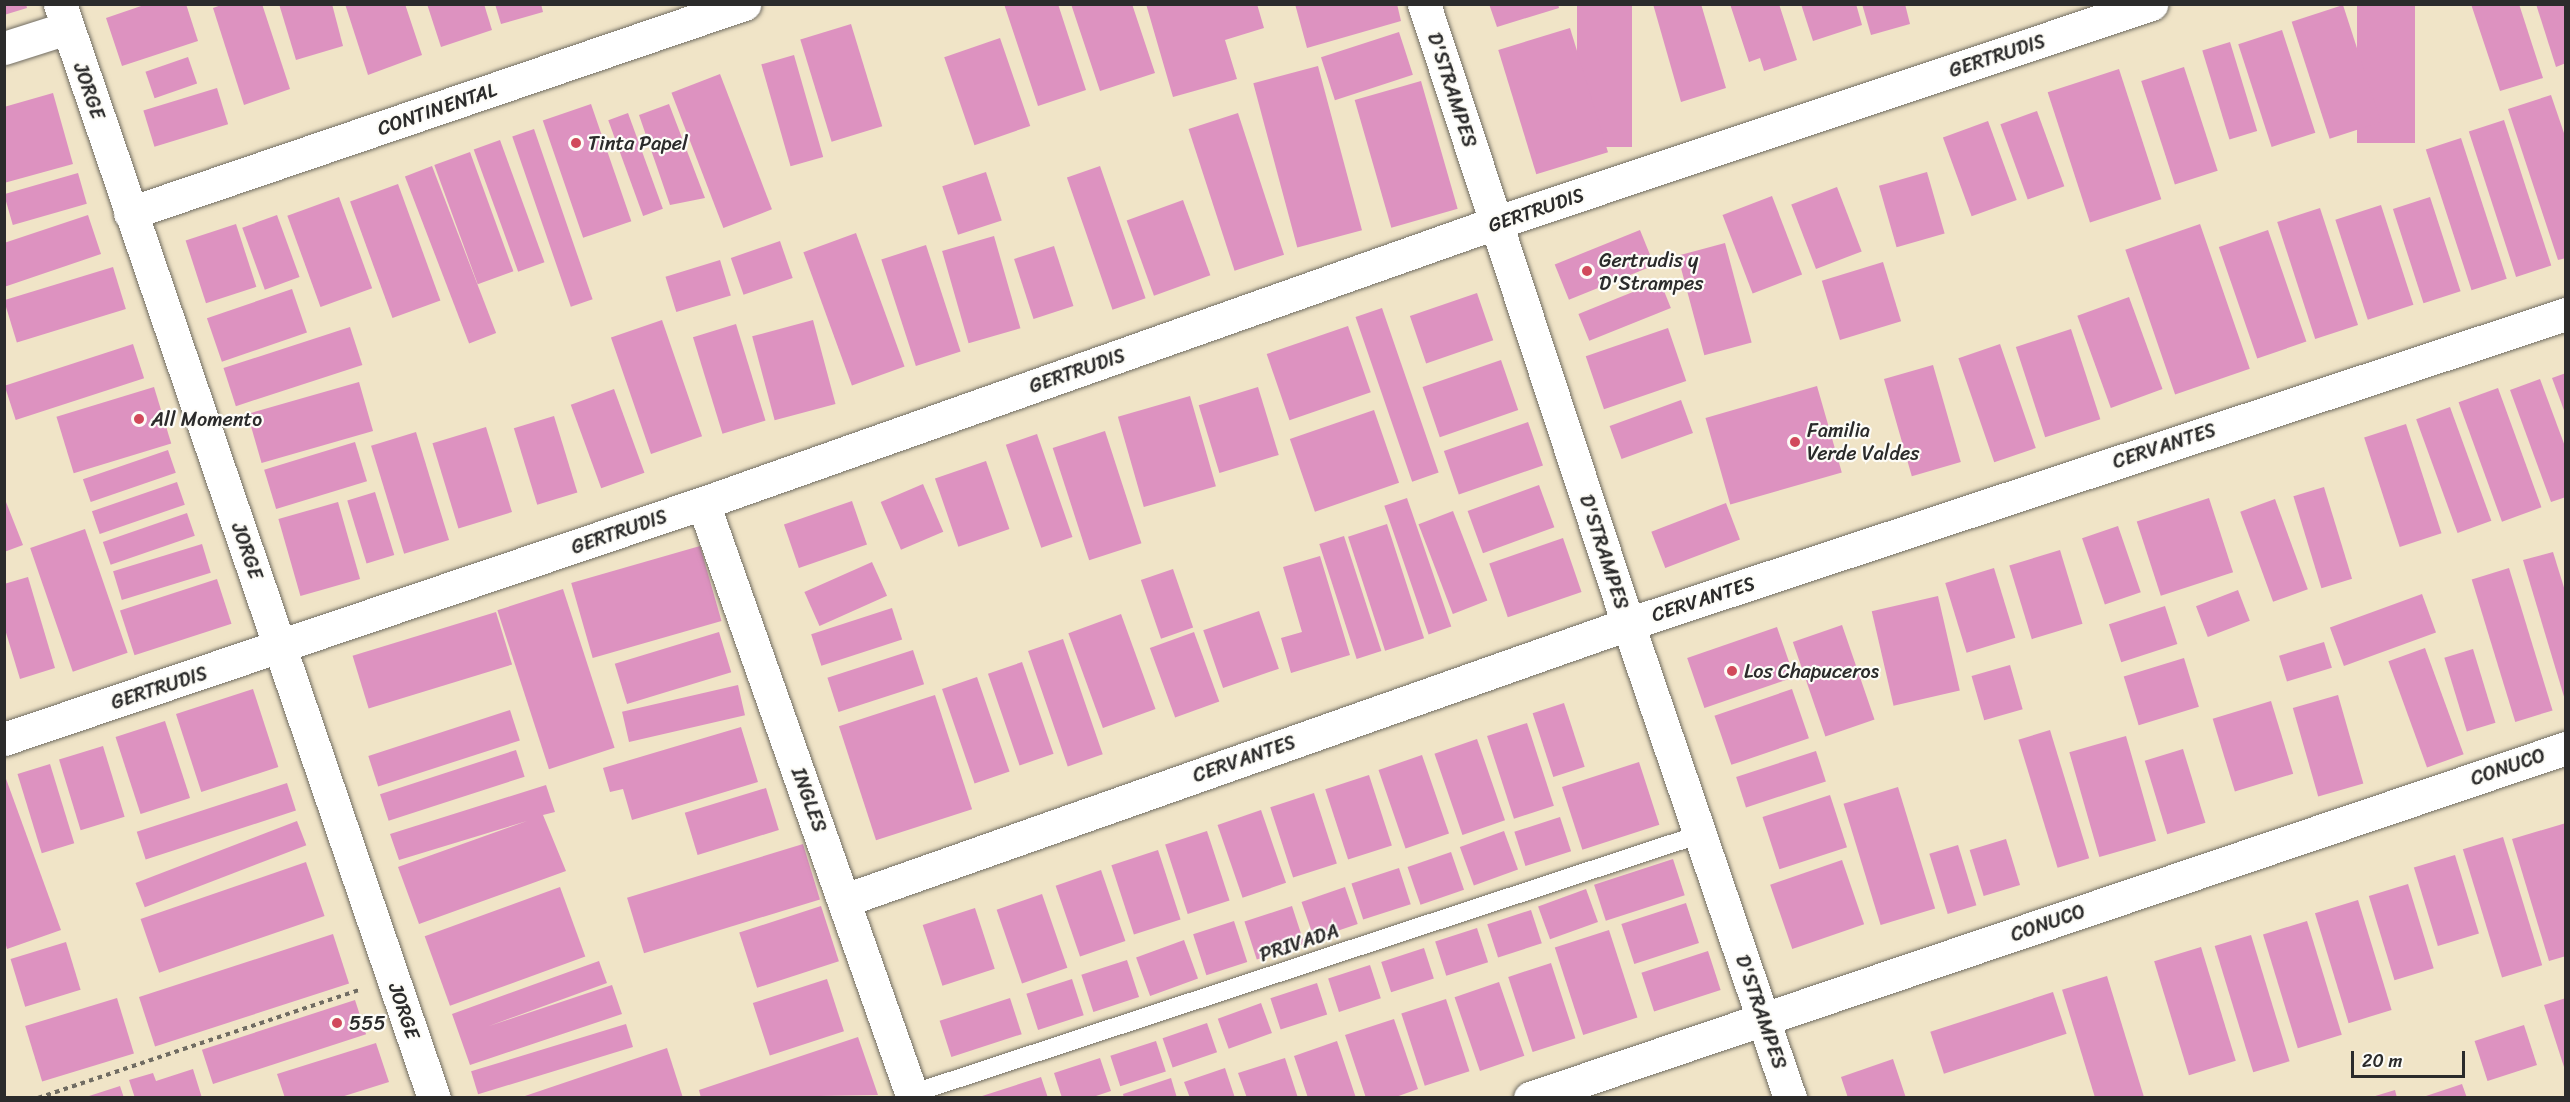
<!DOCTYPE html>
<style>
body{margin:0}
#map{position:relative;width:2570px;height:1102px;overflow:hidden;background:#f0e4c7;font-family:Sriracha,sans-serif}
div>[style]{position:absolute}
.building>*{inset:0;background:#dd92c0;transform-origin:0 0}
.path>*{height:4px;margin-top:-2px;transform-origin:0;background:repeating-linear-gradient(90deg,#706c62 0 4.5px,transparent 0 9px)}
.roads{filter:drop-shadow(0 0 2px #706c62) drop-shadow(0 0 2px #706c62)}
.lane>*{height:18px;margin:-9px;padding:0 9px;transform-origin:9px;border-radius:9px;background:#fff}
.street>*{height:33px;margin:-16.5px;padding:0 16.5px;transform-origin:16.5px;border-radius:16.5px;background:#fff}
.dots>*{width:16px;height:16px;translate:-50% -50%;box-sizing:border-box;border:3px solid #fdfcf7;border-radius:50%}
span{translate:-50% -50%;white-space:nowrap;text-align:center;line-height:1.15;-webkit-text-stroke:4.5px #fdfcf7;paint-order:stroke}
.street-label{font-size:20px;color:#2b2b2b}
.poi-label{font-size:20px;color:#2b2b2b}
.left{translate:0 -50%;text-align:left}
.frame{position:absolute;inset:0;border:6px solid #2b2b2b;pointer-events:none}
.scale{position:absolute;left:2351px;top:1051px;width:114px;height:27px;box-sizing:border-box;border:3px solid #2b2b2b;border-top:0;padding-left:8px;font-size:18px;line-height:21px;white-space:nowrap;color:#2b2b2b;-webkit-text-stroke:4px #fdfcf7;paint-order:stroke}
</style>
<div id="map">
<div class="building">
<div style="clip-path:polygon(4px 4px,26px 4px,27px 8px,4px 15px)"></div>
<div style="clip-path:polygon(147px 4px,186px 4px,198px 41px,122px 66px,106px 18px)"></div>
<div style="clip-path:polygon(224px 4px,262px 4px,290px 89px,244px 105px,213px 8px)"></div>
<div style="clip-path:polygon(279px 4px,332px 4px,343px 46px,296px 60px)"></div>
<div style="clip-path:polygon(345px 4px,405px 4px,422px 55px,368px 75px)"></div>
<div style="clip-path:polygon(427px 4px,484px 4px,492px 30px,441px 47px)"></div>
<div style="clip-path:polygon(495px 4px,541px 4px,543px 12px,501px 24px)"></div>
<div style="clip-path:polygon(1004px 4px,1058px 4px,1086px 90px,1038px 106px)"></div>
<div style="clip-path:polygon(1071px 4px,1132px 4px,1155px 73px,1100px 91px)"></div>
<div style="clip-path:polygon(1146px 4px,1257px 4px,1264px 28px,1225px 40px,1237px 79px,1173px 97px)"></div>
<div style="clip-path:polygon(1295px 4px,1397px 4px,1401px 21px,1307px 48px)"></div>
<div style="clip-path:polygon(1489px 4px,1558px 4px,1559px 8px,1497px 27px)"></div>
<div style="left:1577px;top:4px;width:55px;height:143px"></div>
<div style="clip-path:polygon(1653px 4px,1701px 4px,1726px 88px,1681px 102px)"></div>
<div style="clip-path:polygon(1730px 4px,1779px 4px,1797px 60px,1764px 71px,1760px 58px,1749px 62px)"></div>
<div style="clip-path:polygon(1801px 4px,1856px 4px,1862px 25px,1813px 41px)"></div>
<div style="clip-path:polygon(1862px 4px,1905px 4px,1910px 24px,1871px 35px)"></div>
<div style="left:2357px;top:4px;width:58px;height:139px"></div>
<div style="clip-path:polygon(2471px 4px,2519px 4px,2543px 78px,2500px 91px)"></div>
<div style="clip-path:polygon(2536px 4px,2566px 4px,2566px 63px,2556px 67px)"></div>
<div style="left:2343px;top:5px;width:123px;height:54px;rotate:72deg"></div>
<div style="left:851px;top:24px;width:107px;height:53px;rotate:73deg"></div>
<div style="left:1570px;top:28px;width:130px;height:75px;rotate:73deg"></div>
<div style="left:2282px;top:30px;width:108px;height:46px;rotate:72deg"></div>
<div style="left:1399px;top:32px;width:45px;height:82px;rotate:72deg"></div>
<div style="left:1000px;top:38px;width:93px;height:59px;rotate:71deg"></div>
<div style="left:2230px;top:42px;width:93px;height:29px;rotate:73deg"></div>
<div style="left:794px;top:55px;width:106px;height:34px;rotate:74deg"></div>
<div style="left:188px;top:57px;width:28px;height:45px;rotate:71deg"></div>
<div style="left:1318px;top:66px;width:170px;height:67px;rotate:75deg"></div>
<div style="left:2184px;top:67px;width:109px;height:45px;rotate:72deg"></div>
<div style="left:2119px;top:69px;width:137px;height:75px;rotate:72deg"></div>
<div style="left:720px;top:74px;width:145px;height:52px;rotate:69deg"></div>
<div style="left:1421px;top:81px;width:133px;height:69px;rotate:74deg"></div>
<div style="left:217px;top:88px;width:38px;height:77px;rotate:73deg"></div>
<div style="clip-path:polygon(53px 93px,73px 164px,4px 183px,4px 107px)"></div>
<div style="clip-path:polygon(2551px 95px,2566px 139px,2566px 258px,2558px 260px,2508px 109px)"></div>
<div style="left:591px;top:104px;width:124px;height:51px;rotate:71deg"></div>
<div style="clip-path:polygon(669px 104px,705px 198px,670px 205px,639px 115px)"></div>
<div style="left:2037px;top:111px;width:80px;height:39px;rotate:70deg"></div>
<div style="left:628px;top:113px;width:102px;height:21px;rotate:70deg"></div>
<div style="left:1238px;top:113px;width:149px;height:52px;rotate:72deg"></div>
<div style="left:2504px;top:120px;width:153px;height:37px;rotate:72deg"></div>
<div style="left:1988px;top:121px;width:84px;height:48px;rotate:70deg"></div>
<div style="left:534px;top:129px;width:180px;height:23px;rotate:71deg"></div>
<div style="left:2461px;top:138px;width:148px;height:37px;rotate:72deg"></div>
<div style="left:500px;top:140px;width:130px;height:28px;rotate:70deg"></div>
<div style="left:470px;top:152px;width:127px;height:38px;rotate:70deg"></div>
<div style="left:432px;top:166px;width:179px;height:29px;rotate:69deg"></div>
<div style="left:1100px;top:166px;width:140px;height:35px;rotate:71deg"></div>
<div style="left:986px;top:172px;width:51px;height:46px;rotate:72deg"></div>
<div style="left:1927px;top:172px;width:64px;height:50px;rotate:74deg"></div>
<div style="left:78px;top:173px;width:32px;height:77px;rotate:74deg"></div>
<div style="left:398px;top:184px;width:124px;height:51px;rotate:70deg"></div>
<div style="left:1837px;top:187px;width:69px;height:49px;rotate:69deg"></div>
<div style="left:1772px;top:196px;width:84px;height:53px;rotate:69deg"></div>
<div style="left:339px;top:197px;width:97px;height:55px;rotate:70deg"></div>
<div style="left:2430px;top:197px;width:99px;height:39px;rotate:72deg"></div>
<div style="left:1183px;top:200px;width:80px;height:60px;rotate:70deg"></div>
<div style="left:2381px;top:205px;width:105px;height:48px;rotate:72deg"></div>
<div style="left:2320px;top:208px;width:123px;height:45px;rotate:72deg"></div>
<div style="clip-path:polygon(88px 215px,101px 254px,4px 287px,4px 243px)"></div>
<div style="left:277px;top:215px;width:66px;height:37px;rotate:70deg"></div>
<div style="left:236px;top:224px;width:66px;height:53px;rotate:72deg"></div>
<div style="left:2200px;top:224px;width:153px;height:79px;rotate:71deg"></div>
<div style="left:1640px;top:230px;width:38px;height:92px;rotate:68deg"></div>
<div style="left:2268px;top:230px;width:118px;height:52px;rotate:71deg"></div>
<div style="left:856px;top:233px;width:142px;height:56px;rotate:70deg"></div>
<div style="left:994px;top:236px;width:96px;height:54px;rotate:74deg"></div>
<div style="left:780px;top:241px;width:39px;height:52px;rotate:71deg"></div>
<div style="left:1725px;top:243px;width:103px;height:49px;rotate:75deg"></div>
<div style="left:926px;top:245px;width:112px;height:47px;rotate:72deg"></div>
<div style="left:1054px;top:246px;width:63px;height:42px;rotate:72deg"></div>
<div style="left:720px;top:260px;width:37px;height:57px;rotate:73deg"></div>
<div style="left:1883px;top:262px;width:62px;height:64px;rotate:73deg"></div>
<div style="left:113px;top:267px;width:44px;height:114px;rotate:73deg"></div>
<div style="left:1660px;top:281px;width:29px;height:88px;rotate:68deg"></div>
<div style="left:292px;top:289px;width:46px;height:90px;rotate:71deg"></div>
<div style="left:1477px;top:293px;width:50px;height:71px;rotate:71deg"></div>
<div style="left:2129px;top:297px;width:98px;height:55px;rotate:70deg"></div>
<div style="left:1382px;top:308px;width:174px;height:28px;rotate:71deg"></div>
<div style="left:662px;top:320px;width:123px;height:54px;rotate:71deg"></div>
<div style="left:813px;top:320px;width:87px;height:63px;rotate:75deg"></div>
<div style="left:736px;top:324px;width:101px;height:45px;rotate:73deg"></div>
<div style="left:1348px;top:326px;width:70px;height:86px;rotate:71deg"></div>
<div style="left:350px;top:327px;width:40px;height:133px;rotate:72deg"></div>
<div style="left:1668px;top:328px;width:56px;height:87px;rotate:71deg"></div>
<div style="left:2071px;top:329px;width:95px;height:58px;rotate:72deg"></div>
<div style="left:133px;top:344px;width:36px;height:135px;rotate:72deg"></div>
<div style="left:2000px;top:344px;width:110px;height:44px;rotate:71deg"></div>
<div style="left:1501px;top:360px;width:53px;height:83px;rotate:71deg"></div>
<div style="left:1933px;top:365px;width:101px;height:51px;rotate:74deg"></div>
<div style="clip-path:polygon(2566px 373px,2566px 413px,2565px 413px,2552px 378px)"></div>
<div style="clip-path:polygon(2540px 379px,2566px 449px,2566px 497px,2551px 502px,2510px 390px)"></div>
<div style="left:359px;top:382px;width:51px;height:116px;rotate:74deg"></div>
<div style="left:1817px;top:386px;width:90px;height:116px;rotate:74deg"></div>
<div style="left:154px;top:387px;width:59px;height:102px;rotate:73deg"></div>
<div style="left:1258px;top:387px;width:71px;height:62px;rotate:73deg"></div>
<div style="left:2498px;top:388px;width:127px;height:42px;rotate:70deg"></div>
<div style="left:614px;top:389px;width:89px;height:46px;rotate:70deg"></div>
<div style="left:1190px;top:396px;width:94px;height:75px;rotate:74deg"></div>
<div style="left:1681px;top:400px;width:35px;height:76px;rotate:70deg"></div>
<div style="left:2450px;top:407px;width:121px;height:36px;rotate:70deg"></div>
<div style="left:1374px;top:410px;width:77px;height:89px;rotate:71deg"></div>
<div style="left:554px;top:416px;width:80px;height:42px;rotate:73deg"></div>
<div style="left:1528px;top:422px;width:46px;height:89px;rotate:71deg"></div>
<div style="left:2406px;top:424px;width:115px;height:44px;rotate:72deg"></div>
<div style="left:486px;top:427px;width:89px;height:56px;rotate:73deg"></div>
<div style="left:1105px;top:431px;width:118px;height:55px;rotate:72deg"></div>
<div style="left:416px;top:432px;width:113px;height:47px;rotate:73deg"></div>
<div style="left:1037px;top:434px;width:109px;height:33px;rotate:71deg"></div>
<div style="left:355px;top:442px;width:41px;height:95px;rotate:73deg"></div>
<div style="left:168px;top:450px;width:24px;height:90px;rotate:71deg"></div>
<div style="left:986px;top:461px;width:72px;height:54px;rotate:71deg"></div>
<div style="left:177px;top:482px;width:24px;height:90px;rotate:71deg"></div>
<div style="left:923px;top:484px;width:52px;height:46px;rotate:67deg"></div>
<div style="left:1539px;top:485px;width:45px;height:76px;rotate:70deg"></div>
<div style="left:2324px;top:487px;width:96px;height:32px;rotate:73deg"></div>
<div style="left:375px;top:492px;width:66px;height:29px;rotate:73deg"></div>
<div style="clip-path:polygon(4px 497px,23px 545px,4px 552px)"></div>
<div style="left:1407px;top:498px;width:136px;height:24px;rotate:71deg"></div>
<div style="left:2209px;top:498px;width:78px;height:76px;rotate:72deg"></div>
<div style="left:2275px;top:499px;width:96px;height:37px;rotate:70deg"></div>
<div style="left:852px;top:501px;width:46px;height:72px;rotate:71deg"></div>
<div style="left:338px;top:502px;width:80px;height:62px;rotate:74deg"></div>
<div style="left:1726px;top:503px;width:39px;height:80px;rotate:69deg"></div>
<div style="left:1453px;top:511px;width:96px;height:37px;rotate:69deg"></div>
<div style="left:187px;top:513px;width:24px;height:89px;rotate:71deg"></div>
<div style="left:1387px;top:524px;width:120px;height:41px;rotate:72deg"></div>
<div style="left:2118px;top:526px;width:70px;height:38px;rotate:71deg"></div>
<div style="left:85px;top:529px;width:131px;height:58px;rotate:71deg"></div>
<div style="left:1344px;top:536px;width:121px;height:26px;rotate:72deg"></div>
<div style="left:1563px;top:538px;width:57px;height:78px;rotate:71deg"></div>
<div style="left:202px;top:544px;width:30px;height:93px;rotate:73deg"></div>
<div style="left:700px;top:546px;width:78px;height:134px;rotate:74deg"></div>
<div style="left:2060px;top:550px;width:77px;height:53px;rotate:73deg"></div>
<div style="clip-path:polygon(2553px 552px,2566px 594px,2565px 700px,2523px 560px)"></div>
<div style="clip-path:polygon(1320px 556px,1350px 655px,1291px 673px,1281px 638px,1302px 632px,1283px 567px)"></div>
<div style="left:872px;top:562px;width:37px;height:74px;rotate:66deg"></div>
<div style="left:1994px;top:568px;width:73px;height:51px;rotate:73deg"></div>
<div style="left:2509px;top:568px;width:149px;height:39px;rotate:73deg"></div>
<div style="left:1173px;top:569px;width:62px;height:34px;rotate:71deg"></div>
<div style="clip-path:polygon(28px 577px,55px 668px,20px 679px,4px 626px,4px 584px)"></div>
<div style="left:217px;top:579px;width:47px;height:102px;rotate:72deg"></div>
<div style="left:563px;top:589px;width:167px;height:69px;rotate:72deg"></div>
<div style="left:2238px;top:590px;width:33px;height:45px;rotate:69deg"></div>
<div style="left:2422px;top:594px;width:41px;height:98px;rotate:70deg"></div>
<div style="left:1938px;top:596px;width:97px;height:68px;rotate:77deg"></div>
<div style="left:2165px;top:606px;width:40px;height:59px;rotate:72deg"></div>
<div style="left:892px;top:608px;width:33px;height:85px;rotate:72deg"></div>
<div style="left:1259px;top:611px;width:61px;height:59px;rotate:71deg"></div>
<div style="left:496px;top:612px;width:55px;height:150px;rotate:73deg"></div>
<div style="left:1121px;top:614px;width:101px;height:56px;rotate:70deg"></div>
<div style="left:1842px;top:625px;width:100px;height:52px;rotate:71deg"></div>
<div style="left:1777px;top:627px;width:53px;height:95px;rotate:71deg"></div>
<div style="left:719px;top:632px;width:42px;height:109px;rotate:73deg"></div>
<div style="left:1194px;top:632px;width:74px;height:47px;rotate:70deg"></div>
<div style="left:1063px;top:639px;width:122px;height:37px;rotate:71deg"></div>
<div style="left:2324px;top:642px;width:27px;height:47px;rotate:73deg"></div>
<div style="left:2425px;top:648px;width:113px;height:39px;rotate:70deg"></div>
<div style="left:2473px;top:649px;width:77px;height:30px;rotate:73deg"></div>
<div style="left:913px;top:650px;width:36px;height:90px;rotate:72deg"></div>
<div style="left:2184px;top:658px;width:51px;height:63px;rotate:73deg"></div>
<div style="left:1022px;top:662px;width:97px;height:36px;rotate:71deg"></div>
<div style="left:2010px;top:665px;width:46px;height:40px;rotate:74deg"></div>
<div style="left:977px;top:677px;width:100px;height:37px;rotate:71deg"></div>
<div style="left:738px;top:685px;width:31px;height:119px;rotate:77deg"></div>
<div style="left:253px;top:689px;width:82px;height:81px;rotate:72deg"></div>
<div style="left:1792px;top:689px;width:52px;height:82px;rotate:71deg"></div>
<div style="left:935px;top:695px;width:120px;height:101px;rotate:72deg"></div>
<div style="left:2338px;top:695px;width:92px;height:47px;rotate:74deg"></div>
<div style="left:2271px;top:701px;width:76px;height:61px;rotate:73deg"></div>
<div style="left:1564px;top:703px;width:67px;height:33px;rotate:72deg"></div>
<div style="left:510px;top:710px;width:32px;height:149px;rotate:72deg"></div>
<div style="left:165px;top:721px;width:81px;height:52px;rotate:72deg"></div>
<div style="left:1527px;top:723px;width:87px;height:42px;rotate:72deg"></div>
<div style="clip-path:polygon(741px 727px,758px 782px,632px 820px,623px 789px,610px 792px,603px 768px)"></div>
<div style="left:2050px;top:730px;width:134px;height:33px;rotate:73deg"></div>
<div style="left:2126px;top:736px;width:109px;height:59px;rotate:74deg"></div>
<div style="left:1477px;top:739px;width:86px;height:45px;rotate:71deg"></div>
<div style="left:103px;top:746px;width:74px;height:46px;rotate:73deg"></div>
<div style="left:2183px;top:749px;width:77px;height:40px;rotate:73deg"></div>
<div style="left:516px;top:750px;width:28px;height:143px;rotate:72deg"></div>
<div style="left:1816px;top:751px;width:32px;height:84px;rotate:72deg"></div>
<div style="left:1422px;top:755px;width:83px;height:46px;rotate:71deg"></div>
<div style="left:1639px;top:762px;width:66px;height:81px;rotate:72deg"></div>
<div style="left:50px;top:764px;width:83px;height:34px;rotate:73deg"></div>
<div style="left:1369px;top:775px;width:74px;height:46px;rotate:72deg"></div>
<div style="clip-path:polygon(5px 776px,61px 930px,7px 949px,5px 942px)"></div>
<div style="left:287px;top:783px;width:29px;height:158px;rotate:72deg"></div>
<div style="clip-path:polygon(546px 785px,555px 812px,543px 815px,566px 871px,419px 924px,398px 867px,527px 821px,399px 860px,390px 834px)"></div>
<div style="left:1898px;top:787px;width:127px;height:57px;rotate:73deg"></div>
<div style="left:766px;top:788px;width:44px;height:85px;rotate:73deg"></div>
<div style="left:1314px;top:793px;width:74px;height:46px;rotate:72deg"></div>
<div style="left:1830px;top:795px;width:55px;height:71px;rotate:72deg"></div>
<div style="left:1261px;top:810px;width:77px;height:46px;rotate:71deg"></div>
<div style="left:1560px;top:817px;width:36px;height:48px;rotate:72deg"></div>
<div style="left:297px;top:821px;width:26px;height:173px;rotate:69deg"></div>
<div style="clip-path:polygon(2566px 823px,2566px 956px,2549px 961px,2512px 839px)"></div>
<div style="left:1207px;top:831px;width:73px;height:44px;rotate:72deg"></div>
<div style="left:1504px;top:831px;width:41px;height:47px;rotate:70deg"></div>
<div style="left:2503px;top:837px;width:134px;height:42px;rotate:73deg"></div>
<div style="left:2006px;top:839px;width:48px;height:38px;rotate:73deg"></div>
<div style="left:803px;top:844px;width:58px;height:184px;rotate:73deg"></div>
<div style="left:1958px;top:845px;width:63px;height:30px;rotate:73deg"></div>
<div style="left:1158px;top:850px;width:73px;height:49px;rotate:72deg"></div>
<div style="left:1451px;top:852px;width:40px;height:46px;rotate:71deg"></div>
<div style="left:2455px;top:855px;width:82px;height:43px;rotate:73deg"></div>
<div style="left:1673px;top:859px;width:38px;height:83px;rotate:72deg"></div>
<div style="left:1842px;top:860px;width:68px;height:76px;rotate:71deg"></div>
<div style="left:306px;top:862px;width:57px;height:175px;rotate:71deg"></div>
<div style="left:1399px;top:868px;width:38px;height:50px;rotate:72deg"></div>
<div style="left:1101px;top:870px;width:75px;height:48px;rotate:71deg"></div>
<div style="left:2408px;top:884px;width:88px;height:41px;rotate:73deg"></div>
<div style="left:560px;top:887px;width:74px;height:144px;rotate:70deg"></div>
<div style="left:1345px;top:887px;width:39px;height:46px;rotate:71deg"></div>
<div style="left:1586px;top:889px;width:35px;height:51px;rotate:70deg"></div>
<div style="left:1042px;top:894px;width:78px;height:48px;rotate:71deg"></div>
<div style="left:2358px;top:900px;width:115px;height:45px;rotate:73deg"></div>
<div style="left:1686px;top:903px;width:42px;height:68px;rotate:72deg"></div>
<div style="left:821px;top:906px;width:58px;height:86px;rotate:72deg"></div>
<div style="left:1292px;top:906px;width:40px;height:50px;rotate:72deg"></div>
<div style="left:975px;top:908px;width:64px;height:55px;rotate:72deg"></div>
<div style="left:1531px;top:910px;width:35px;height:46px;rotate:72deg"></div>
<div style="left:1234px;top:921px;width:43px;height:43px;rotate:72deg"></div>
<div style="left:2307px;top:921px;width:119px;height:46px;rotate:73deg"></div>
<div style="left:1477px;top:928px;width:36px;height:44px;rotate:72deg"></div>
<div style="left:1609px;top:930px;width:92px;height:57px;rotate:72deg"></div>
<div style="left:333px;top:934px;width:52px;height:204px;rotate:72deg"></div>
<div style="left:2251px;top:935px;width:132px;height:38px;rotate:73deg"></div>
<div style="left:1184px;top:940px;width:41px;height:51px;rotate:70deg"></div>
<div style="left:66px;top:942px;width:50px;height:58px;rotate:73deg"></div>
<div style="left:2201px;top:947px;width:119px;height:49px;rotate:73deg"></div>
<div style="left:1424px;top:948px;width:32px;height:45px;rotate:72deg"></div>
<div style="left:1708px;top:951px;width:41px;height:70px;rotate:72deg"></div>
<div style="left:1127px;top:960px;width:39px;height:48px;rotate:72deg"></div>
<div style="clip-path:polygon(599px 961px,607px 983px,489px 1026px,612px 985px,622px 1014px,470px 1065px,452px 1014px)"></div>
<div style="left:1551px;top:963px;width:79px;height:45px;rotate:72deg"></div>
<div style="left:1370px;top:965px;width:35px;height:44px;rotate:72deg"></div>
<div style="left:2107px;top:976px;width:128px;height:47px;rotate:73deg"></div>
<div style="left:827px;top:979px;width:55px;height:78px;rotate:72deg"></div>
<div style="left:1072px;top:979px;width:38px;height:48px;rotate:72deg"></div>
<div style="left:1499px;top:982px;width:78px;height:47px;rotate:71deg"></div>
<div style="left:1317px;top:983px;width:33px;height:49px;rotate:72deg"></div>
<div style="left:2053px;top:992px;width:44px;height:129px;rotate:72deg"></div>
<div style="left:117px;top:998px;width:58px;height:96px;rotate:73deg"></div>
<div style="left:1010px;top:998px;width:38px;height:74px;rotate:72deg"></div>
<div style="clip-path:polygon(2566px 998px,2566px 1070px,2565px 1070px,2544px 1005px)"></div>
<div style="left:1446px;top:999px;width:76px;height:47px;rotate:72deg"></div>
<div style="left:355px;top:1000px;width:36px;height:161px;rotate:72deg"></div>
<div style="left:1261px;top:1003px;width:32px;height:46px;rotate:70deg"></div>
<div style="clip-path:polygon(1394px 1019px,1418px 1089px,1393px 1098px,1366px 1098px,1345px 1035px)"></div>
<div style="left:1207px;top:1023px;width:31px;height:47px;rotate:71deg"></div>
<div style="left:626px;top:1024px;width:24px;height:162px;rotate:73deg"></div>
<div style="left:2524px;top:1025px;width:42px;height:52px;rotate:72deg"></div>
<div style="clip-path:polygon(858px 1037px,878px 1095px,701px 1098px,699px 1090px)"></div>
<div style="left:1156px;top:1041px;width:32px;height:48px;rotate:72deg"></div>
<div style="clip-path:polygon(1337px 1041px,1356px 1098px,1308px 1098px,1294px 1056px)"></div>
<div style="clip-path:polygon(376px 1043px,389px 1082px,338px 1098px,285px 1098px,277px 1074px)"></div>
<div style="clip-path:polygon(667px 1048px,683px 1098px,522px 1098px,522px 1097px)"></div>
<div style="clip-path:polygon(1100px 1058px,1111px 1091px,1090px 1098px,1062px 1098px,1054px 1073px)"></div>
<div style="clip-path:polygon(1285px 1058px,1298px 1098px,1247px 1098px,1238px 1073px)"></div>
<div style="clip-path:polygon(1893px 1059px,1906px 1098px,1848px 1098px,1841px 1077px)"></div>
<div style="clip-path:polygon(1225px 1068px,1235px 1098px,1190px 1098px,1184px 1082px)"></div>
<div style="clip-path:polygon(193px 1069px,202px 1098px,135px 1098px,129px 1080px,153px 1073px,156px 1081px)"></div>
<div style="clip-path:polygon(1041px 1077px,1048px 1098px,979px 1098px,979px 1097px)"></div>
<div style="clip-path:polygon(1171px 1078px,1177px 1098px,1124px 1098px,1123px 1094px)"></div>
<div style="clip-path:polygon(2462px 1084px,2467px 1098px,2423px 1098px,2423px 1097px)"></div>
<div style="clip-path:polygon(120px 1086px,124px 1098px,86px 1098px,86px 1097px)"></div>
<div style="clip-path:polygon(2395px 1090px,2397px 1098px,2372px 1098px,2372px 1097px)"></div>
</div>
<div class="path">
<div style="left:38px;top:1098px;width:339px;rotate:-18.6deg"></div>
</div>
<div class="roads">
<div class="lane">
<div style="left:911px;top:1094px;width:832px;rotate:-18.22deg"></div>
</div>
<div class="street">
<div style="left:60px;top:4px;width:1156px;rotate:71.13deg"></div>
<div style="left:1424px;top:4px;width:653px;rotate:71.79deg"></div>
<div style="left:1628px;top:624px;width:501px;rotate:71.13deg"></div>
<div style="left:4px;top:48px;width:66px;rotate:-17.6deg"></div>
<div style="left:130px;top:213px;width:649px;rotate:-18.8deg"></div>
<div style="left:703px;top:503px;width:631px;rotate:70.56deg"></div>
<div style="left:4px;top:739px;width:738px;rotate:-18.66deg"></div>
<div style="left:703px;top:503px;width:840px;rotate:-19.47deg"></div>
<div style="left:1495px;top:223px;width:692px;rotate:-18.46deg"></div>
<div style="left:845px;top:900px;width:830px;rotate:-19.42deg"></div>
<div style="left:1628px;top:624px;width:988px;rotate:-18.29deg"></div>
<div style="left:1530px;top:1098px;width:1094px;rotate:-18.67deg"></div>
</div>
</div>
<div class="dots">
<div style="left:576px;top:143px;background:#d1495b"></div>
<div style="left:1587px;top:271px;background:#d1495b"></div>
<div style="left:139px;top:419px;background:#d1495b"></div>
<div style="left:1795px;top:442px;background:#d1495b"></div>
<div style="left:1732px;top:671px;background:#d1495b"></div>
<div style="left:337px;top:1023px;background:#d1495b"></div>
</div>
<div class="street-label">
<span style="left:1997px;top:56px;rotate:-18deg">GERTRUDIS</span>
<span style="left:1452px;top:90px;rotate:72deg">D'STRAMPES</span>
<span style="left:89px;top:91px;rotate:71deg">JORGE</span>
<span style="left:437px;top:109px;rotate:-19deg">CONTINENTAL</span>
<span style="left:1536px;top:210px;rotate:-19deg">GERTRUDIS</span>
<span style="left:1077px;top:371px;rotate:-19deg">GERTRUDIS</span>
<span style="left:2164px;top:446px;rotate:-18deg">CERVANTES</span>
<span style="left:619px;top:532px;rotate:-19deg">GERTRUDIS</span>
<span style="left:247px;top:551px;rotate:71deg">JORGE</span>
<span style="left:1604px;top:552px;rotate:72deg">D'STRAMPES</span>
<span style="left:1703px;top:599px;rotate:-18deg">CERVANTES</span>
<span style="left:159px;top:688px;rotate:-18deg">GERTRUDIS</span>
<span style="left:1244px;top:759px;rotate:-19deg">CERVANTES</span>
<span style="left:2508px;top:767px;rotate:-19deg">CONUCO</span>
<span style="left:809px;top:800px;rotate:70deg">INGLES</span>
<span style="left:2048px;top:923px;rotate:-19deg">CONUCO</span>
<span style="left:1299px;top:943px;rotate:-18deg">PRIVADA</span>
<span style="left:404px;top:1011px;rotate:71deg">JORGE</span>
<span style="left:1761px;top:1012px;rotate:71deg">D'STRAMPES</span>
</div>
<div class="poi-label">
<span class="left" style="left:588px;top:143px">Tinta Papel</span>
<span class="left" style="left:1599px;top:272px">Gertrudis y<br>D'Strampes</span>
<span class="left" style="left:151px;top:419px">All Momento</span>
<span class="left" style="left:1807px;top:442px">Familia<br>Verde Valdes</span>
<span class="left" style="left:1744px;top:671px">Los Chapuceros</span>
<span class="left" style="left:349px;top:1023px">555</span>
</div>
<div class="frame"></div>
<div class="scale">20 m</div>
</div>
